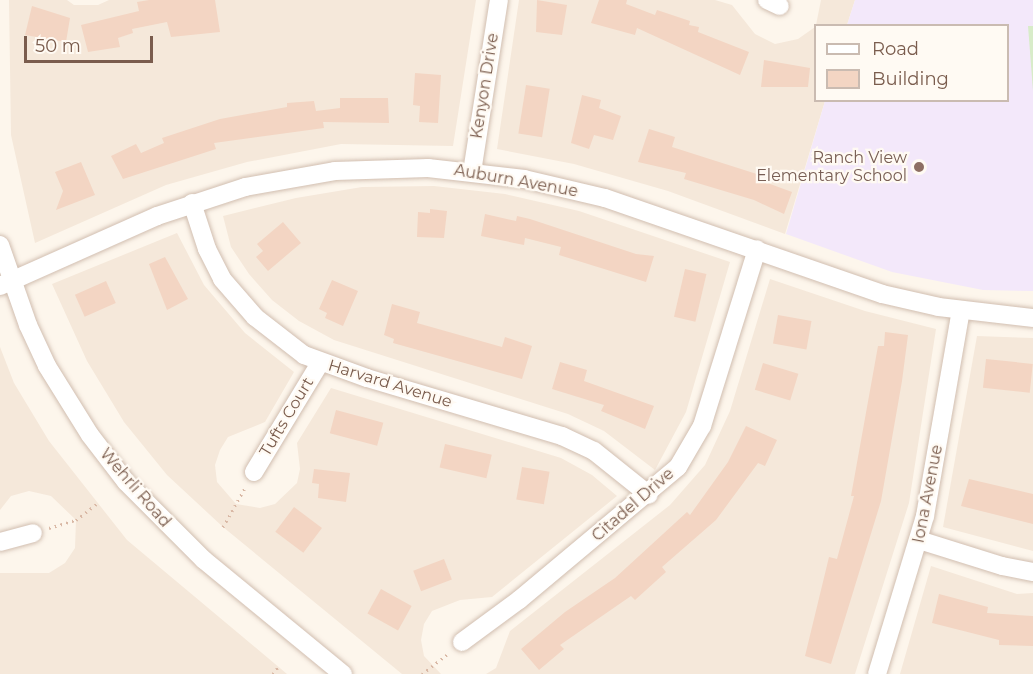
<!DOCTYPE html>
<style>
body{margin:0}
#map{position:relative;width:1033px;height:674px;overflow:hidden;background:#fdf6ec;font-family:Montserrat,sans-serif}
div>[style]{position:absolute}
.residential>*{inset:0;background:#f5e8da}
.education>*{inset:0;background:#f3e8fa}
.green>*{inset:0;background:#d8ecc9}
.building>*{inset:0;background:#f3d5c3;transform-origin:0 0}
.path>*{height:3px;margin-top:-1.5px;transform-origin:0;background:repeating-linear-gradient(90deg,#d9b8a5 0 1.5px,transparent 0 6px)}
.roads{filter:drop-shadow(0 0 2px #d1beb0) drop-shadow(0 0 2px #d1beb0)}
.minor>*{height:18px;margin:-9px;padding:0 9px;transform-origin:9px;border-radius:9px;background:#fff}
.dots>*{width:16px;height:16px;translate:-50% -50%;box-sizing:border-box;border:3px solid #fffaf3;border-radius:50%}
span{translate:-50% -50%;white-space:nowrap;text-align:center;line-height:1.15;-webkit-text-stroke:4.5px #fffaf3;paint-order:stroke}
.street-label{font-size:16px;color:#7a5c4d}
.education-label{font-size:16px;color:#785e54}
.right{translate:-100% -50%;text-align:right}
.legend{position:absolute;left:814px;top:24px;width:195px;height:78px;box-sizing:border-box;background:#fffaf3;border:2px solid #cabbb1;margin:0;padding:8px 10px;list-style:none;font-size:18px;color:#7a5c4d}
.legend li{display:flex;align-items:center;gap:12px;height:30px}
.legend b{width:30px;border:2px solid #cabbb1}
.scale{position:absolute;left:24px;top:36px;width:129px;height:27px;box-sizing:border-box;border:3px solid #7a5c4d;border-top:0;padding-left:8px;font-size:18px;line-height:21px;white-space:nowrap;color:#7a5c4d;-webkit-text-stroke:4px #fffaf3;paint-order:stroke}
</style>
<div id="map">
<div class="residential">
<div style="clip-path:polygon(9px 0,67px 0,74px 5px,98px 5px,109px 0,476px 0,453px 146px,341px 144px,247px 162px,166px 185px,35px 243px,11px 135px)"></div>
<div style="clip-path:polygon(519px 0,715px 0,732px 5px,755px 34px,775px 44px,798px 39px,815px 27px,816px 100px,825px 101px,785px 234px,668px 191px,574px 164px,497px 149px)"></div>
<div style="clip-path:polygon(821px 0,855px 0,847px 25px,816px 25px)"></div>
<div style="clip-path:polygon(434px 186px,505px 194px,579px 211px,730px 262px,686px 412px,655px 470px,604px 431px,568px 414px,334px 340px,299px 321px,272px 300px,249px 274px,231px 247px,223px 216px,296px 198px,362px 187px)"></div>
<div style="clip-path:polygon(177px 233px,204px 285px,245px 333px,294px 372px,265px 422px,228px 437px,220px 450px,215px 465px,217px 482px,236px 504px,260px 508px,275px 504px,297px 483px,300px 469px,297px 443px,331px 388px,561px 458px,592px 475px,617px 496px,492px 597px,460px 600px,432px 611px,424px 624px,421px 640px,424px 656px,441px 674px,402px 674px,223px 527px,167px 475px,124px 422px,87px 361px,52px 284px)"></div>
<div style="clip-path:polygon(770px 279px,865px 311px,936px 329px,909px 503px,855px 674px,486px 674px,496px 668px,510px 631px,670px 505px,705px 465px,730px 411px)"></div>
<div style="clip-path:polygon(977px 336px,1033px 338px,1033px 551px,943px 527px)"></div>
<div style="clip-path:polygon(0 347px,14px 383px,49px 441px,127px 540px,287px 674px,0 674px,0 573px,49px 573px,65px 563px,75px 548px,76px 520px,51px 496px,29px 491px,11px 496px,0 510px)"></div>
<div style="clip-path:polygon(931px 566px,1017px 594px,1033px 593px,1033px 674px,900px 674px)"></div>
</div>
<div class="education">
<div style="clip-path:polygon(855px 0,1033px 0,1033px 291px,983px 290px,892px 272px,786px 234px,825px 101px,1008px 100px,1008px 26px,847px 25px)"></div>
</div>
<div class="green">
<div style="clip-path:polygon(1028px 26px,1033px 26px,1033px 91px)"></div>
</div>
<div class="building">
<div style="clip-path:polygon(149px 0,215px 0,220px 32px,171px 37px,167px 22px,132px 29px,133px 33px,118px 38px,120px 47px,88px 52px,81px 25px,139px 11px,137px 2px)"></div>
<div style="clip-path:polygon(537px 0,567px 5px,562px 35px,536px 32px)"></div>
<div style="clip-path:polygon(599px 0,627px 0,626px 4px,655px 15px,657px 10px,690px 21px,689px 25px,699px 27px,698px 32px,749px 52px,740px 75px,637px 28px,635px 35px,591px 23px)"></div>
<div style="clip-path:polygon(32px 6px,70px 18px,66px 42px,25px 35px)"></div>
<div style="clip-path:polygon(764px 60px,810px 68px,808px 87px,761px 87px)"></div>
<div style="clip-path:polygon(415px 73px,441px 75px,438px 123px,419px 122px,420px 106px,413px 105px)"></div>
<div style="left:526px;top:85px;width:24px;height:49px;rotate:9deg"></div>
<div style="clip-path:polygon(582px 95px,601px 100px,599px 108px,621px 116px,613px 140px,594px 135px,589px 149px,571px 143px)"></div>
<div style="clip-path:polygon(340px 98px,388px 98px,389px 123px,323px 122px,324px 128px,214px 143px,216px 149px,123px 179px,111px 156px,136px 144px,141px 153px,164px 143px,162px 138px,220px 119px,287px 107px,287px 103px,314px 101px,316px 111px,340px 108px)"></div>
<div style="clip-path:polygon(649px 129px,675px 137px,672px 147px,763px 176px,762px 181px,792px 192px,784px 214px,754px 200px,684px 179px,686px 173px,638px 162px)"></div>
<div style="clip-path:polygon(81px 162px,95px 195px,56px 210px,63px 191px,55px 172px)"></div>
<div style="clip-path:polygon(430px 209px,447px 211px,444px 238px,417px 237px,418px 212px,430px 213px)"></div>
<div style="clip-path:polygon(485px 214px,516px 221px,517px 216px,530px 219px,636px 254px,654px 256px,646px 282px,559px 255px,561px 247px,525px 238px,524px 245px,481px 236px)"></div>
<div style="clip-path:polygon(283px 222px,301px 243px,268px 271px,256px 257px,263px 251px,257px 244px)"></div>
<div style="clip-path:polygon(165px 257px,188px 299px,167px 310px,149px 264px)"></div>
<div style="left:685px;top:269px;width:22px;height:49px;rotate:13deg"></div>
<div style="clip-path:polygon(332px 280px,358px 291px,343px 326px,325px 318px,327px 313px,319px 309px)"></div>
<div style="left:106px;top:281px;width:24px;height:34px;rotate:66deg"></div>
<div style="clip-path:polygon(392px 304px,420px 312px,417px 323px,502px 347px,505px 337px,532px 346px,522px 379px,393px 343px,394px 339px,384px 335px)"></div>
<div style="left:778px;top:315px;width:34px;height:29px;rotate:10deg"></div>
<div style="clip-path:polygon(885px 332px,908px 335px,902px 381px,881px 501px,831px 664px,805px 656px,829px 557px,837px 559px,854px 496px,851px 496px,878px 346px,884px 346px)"></div>
<div style="left:986px;top:359px;width:47px;height:29px;rotate:6deg"></div>
<div style="clip-path:polygon(560px 362px,587px 370px,584px 381px,654px 406px,645px 429px,601px 411px,604px 405px,552px 389px)"></div>
<div style="left:763px;top:363px;width:37px;height:28px;rotate:17deg"></div>
<div style="left:336px;top:410px;width:49px;height:24px;rotate:15deg"></div>
<div style="clip-path:polygon(746px 426px,777px 440px,765px 466px,758px 463px,716px 520px,662px 567px,666px 572px,635px 600px,631px 596px,560px 645px,564px 649px,539px 670px,521px 649px,565px 612px,615px 578px,687px 512px,690px 515px,728px 462px)"></div>
<div style="left:445px;top:444px;width:48px;height:24px;rotate:13deg"></div>
<div style="left:522px;top:467px;width:28px;height:33px;rotate:10deg"></div>
<div style="clip-path:polygon(314px 469px,350px 473px,346px 502px,318px 498px,319px 484px,312px 483px)"></div>
<div style="clip-path:polygon(969px 479px,1033px 494px,1033px 524px,961px 506px)"></div>
<div style="left:294px;top:507px;width:35px;height:31px;rotate:37deg"></div>
<div style="left:444px;top:559px;width:22px;height:33px;rotate:69deg"></div>
<div style="left:381px;top:589px;width:35px;height:28px;rotate:29deg"></div>
<div style="clip-path:polygon(939px 594px,988px 607px,987px 613px,1033px 616px,1033px 646px,999px 645px,999px 640px,932px 623px)"></div>
</div>
<div class="path">
<div style="left:223px;top:527px;width:47px;rotate:-60.7deg"></div>
<div style="left:49px;top:528px;width:28px;rotate:-17deg"></div>
<div style="left:76px;top:520px;width:28px;rotate:-38deg"></div>
<div style="left:273px;top:674px;width:9px;rotate:-54deg"></div>
<div style="left:422px;top:674px;width:34px;rotate:-38deg"></div>
</div>
<div class="roads">
<div class="minor">
<div style="left:767px;top:0;width:14px;rotate:25deg"></div>
<div style="left:472px;top:172px;width:174px;rotate:-81.1deg"></div>
<div style="left:192px;top:203px;width:48px;rotate:71.9deg"></div>
<div style="left:207px;top:249px;width:34px;rotate:63deg"></div>
<div style="left:222px;top:279px;width:50px;rotate:49deg"></div>
<div style="left:255px;top:317px;width:62px;rotate:37.8deg"></div>
<div style="left:304px;top:355px;width:67px;rotate:20.1deg"></div>
<div style="left:367px;top:378px;width:203px;rotate:16.6deg"></div>
<div style="left:562px;top:436px;width:35px;rotate:25deg"></div>
<div style="left:594px;top:451px;width:70px;rotate:38.7deg"></div>
<div style="left:0;top:245px;width:85px;rotate:70.7deg"></div>
<div style="left:28px;top:325px;width:45px;rotate:65.1deg"></div>
<div style="left:47px;top:366px;width:81px;rotate:58.1deg"></div>
<div style="left:90px;top:435px;width:59px;rotate:52.5deg"></div>
<div style="left:126px;top:482px;width:110px;rotate:45deg"></div>
<div style="left:204px;top:560px;width:180px;rotate:39.4deg"></div>
<div style="left:0;top:286px;width:172px;rotate:-24deg"></div>
<div style="left:157px;top:216px;width:93px;rotate:-18.2deg"></div>
<div style="left:245px;top:187px;width:91px;rotate:-10.1deg"></div>
<div style="left:335px;top:171px;width:93px;rotate:-1.8deg"></div>
<div style="left:428px;top:168px;width:97px;rotate:6.5deg"></div>
<div style="left:524px;top:179px;width:83px;rotate:13.2deg"></div>
<div style="left:605px;top:198px;width:293px;rotate:19.1deg"></div>
<div style="left:882px;top:294px;width:58px;rotate:12.8deg"></div>
<div style="left:939px;top:307px;width:95px;rotate:6.7deg"></div>
<div style="left:254px;top:472px;width:127px;rotate:-58.8deg"></div>
<div style="left:919px;top:540px;width:87px;rotate:17.4deg"></div>
<div style="left:1002px;top:566px;width:32px;rotate:11deg"></div>
<div style="left:0;top:542px;width:34px;rotate:-15deg"></div>
<div style="left:462px;top:642px;width:71px;rotate:-36.4deg"></div>
<div style="left:519px;top:600px;width:207px;rotate:-39.9deg"></div>
<div style="left:678px;top:467px;width:48px;rotate:-59.7deg"></div>
<div style="left:702px;top:426px;width:185px;rotate:-72.7deg"></div>
<div style="left:877px;top:674px;width:165px;rotate:-73.1deg"></div>
<div style="left:925px;top:516px;width:209px;rotate:-80.1deg"></div>
</div>
</div>
<div class="dots">
<div style="left:919px;top:167px;background:#8d6e63"></div>
</div>
<div class="street-label">
<span style="left:485px;top:86px;rotate:-81deg">Kenyon Drive</span>
<span style="left:516px;top:181px;rotate:10deg">Auburn Avenue</span>
<span style="left:390px;top:384px;rotate:17deg">Harvard Avenue</span>
<span style="left:287px;top:417px;rotate:-59deg">Tufts Court</span>
<span style="left:135px;top:488px;rotate:49deg">Wehrli Road</span>
<span style="left:928px;top:494px;rotate:-79deg">Iona Avenue</span>
<span style="left:633px;top:505px;rotate:-41deg">Citadel Drive</span>
</div>
<div class="education-label">
<span class="right" style="left:907px;top:167px">Ranch View<br>Elementary School</span>
</div>
<ul class="legend">
<li><b style="height:8px;background:#fff"></b>Road</li>
<li><b style="height:16px;background:#f3d5c3"></b>Building</li>
</ul>
<div class="scale">50 m</div>
</div>
